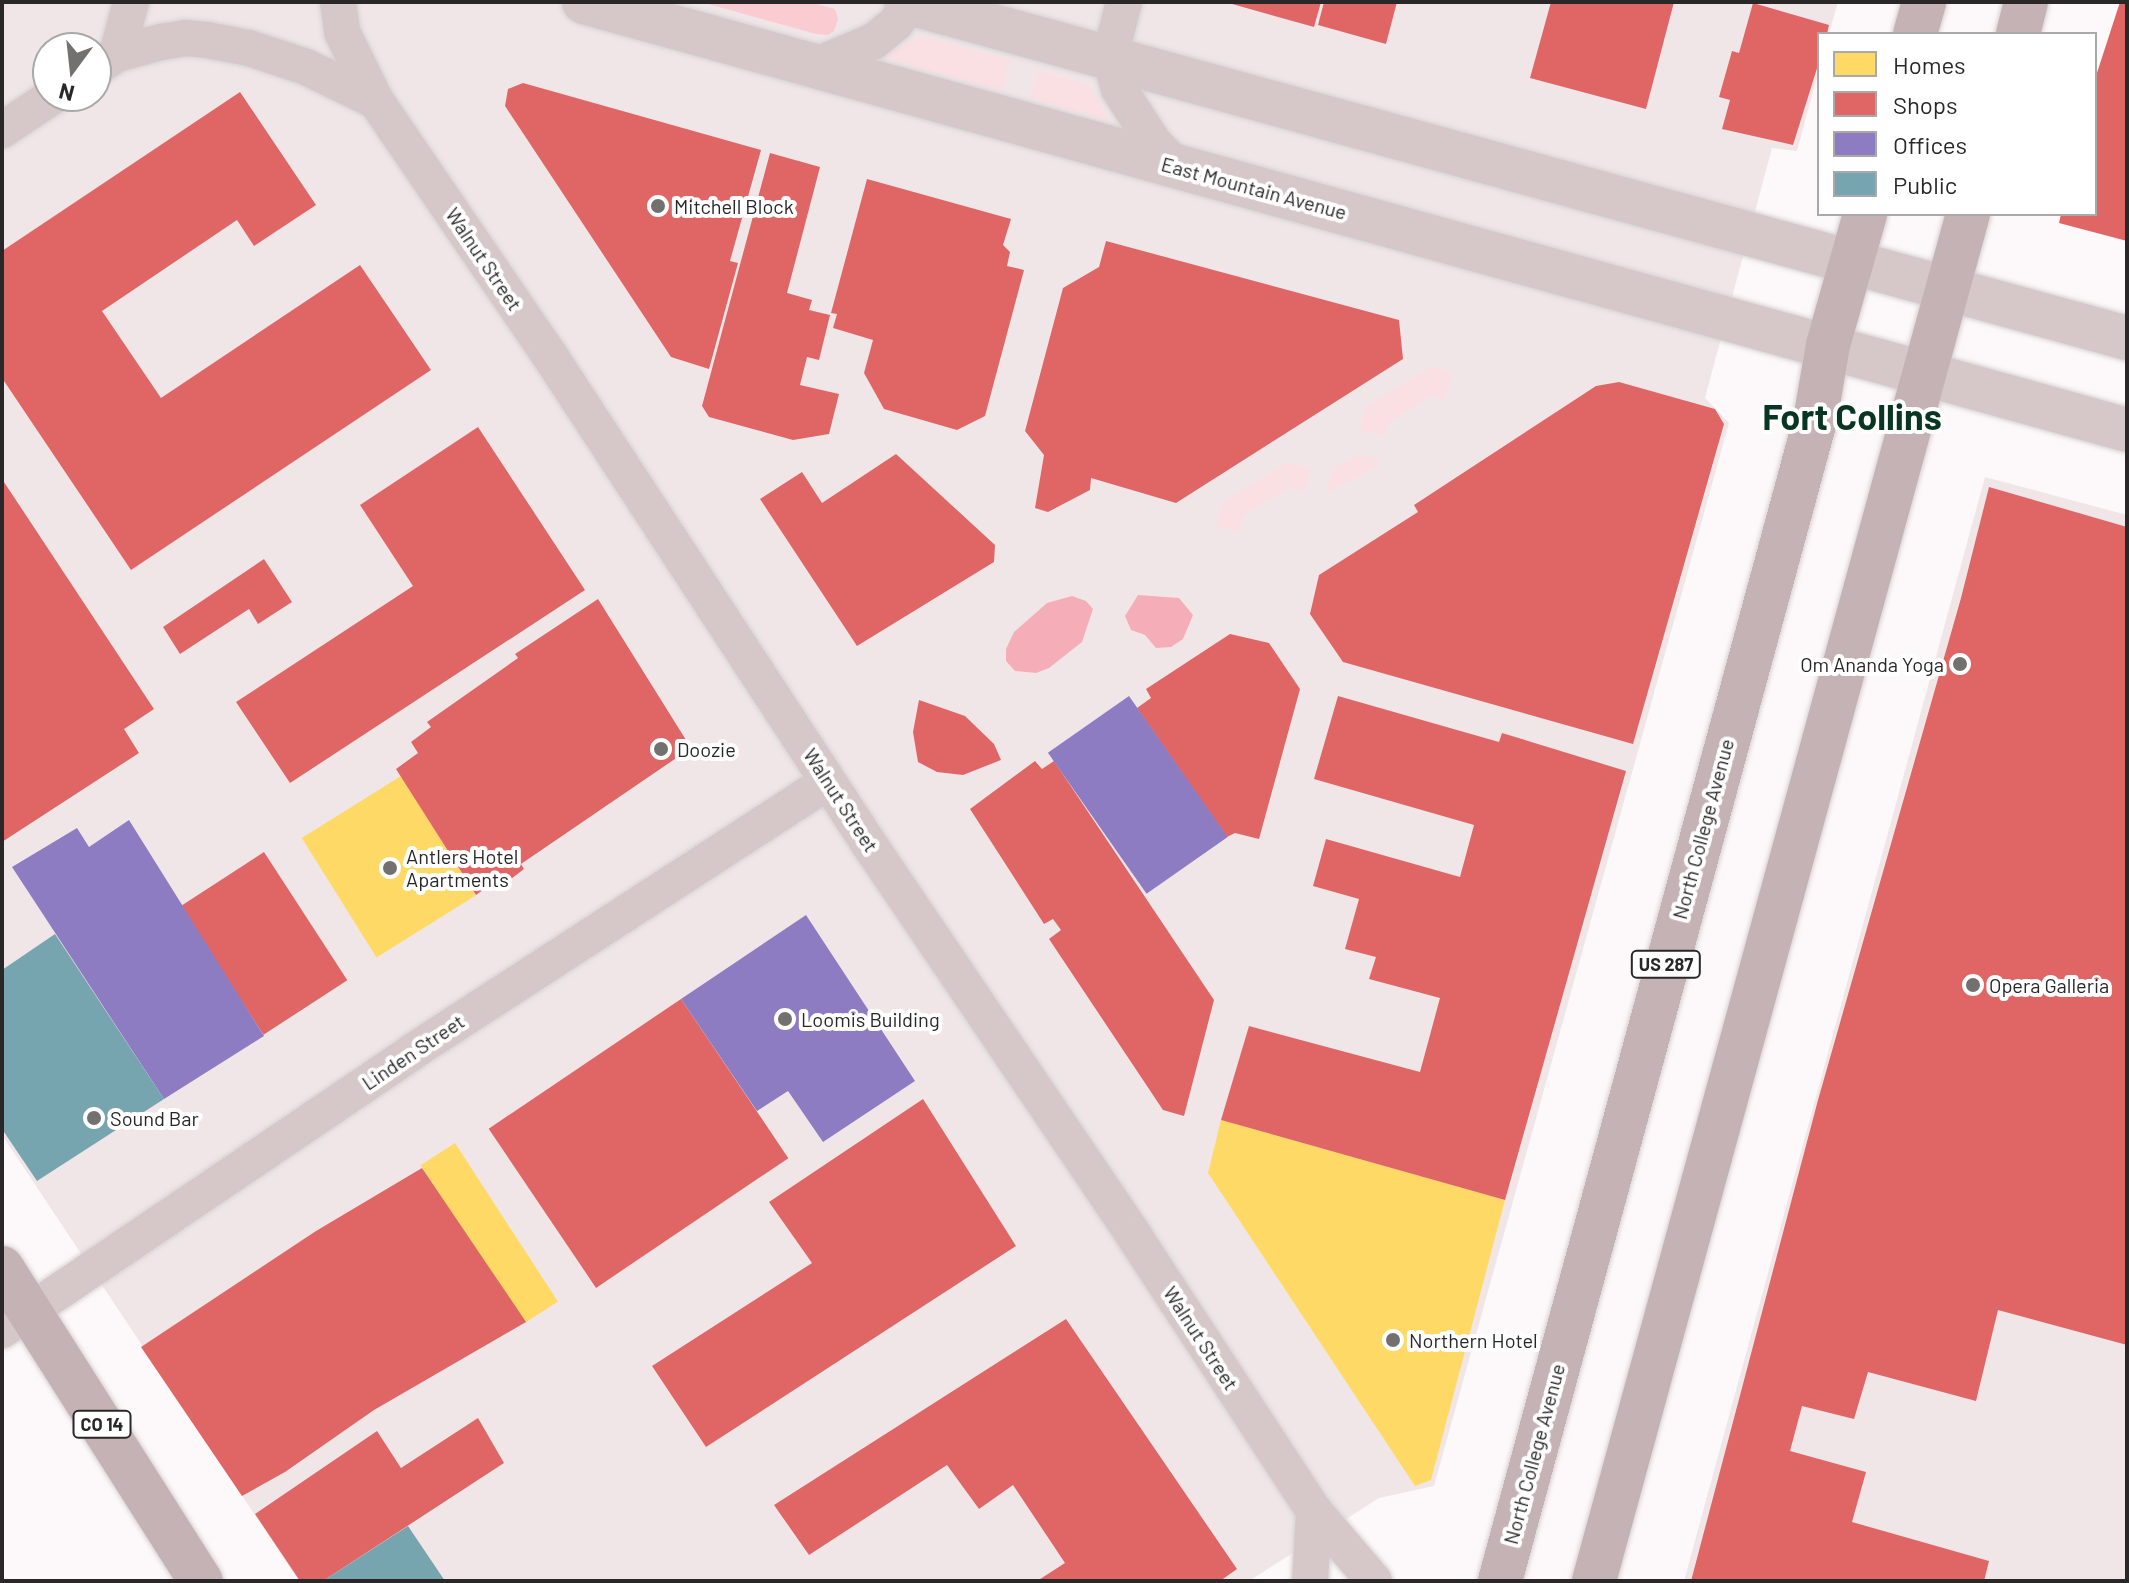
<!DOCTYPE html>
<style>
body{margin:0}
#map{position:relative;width:2129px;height:1583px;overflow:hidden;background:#fdf8f9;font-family:Barlow,sans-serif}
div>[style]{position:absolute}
.built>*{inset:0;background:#f0e6e8}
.green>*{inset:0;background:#fae0e3}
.forest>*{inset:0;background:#facbd1}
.water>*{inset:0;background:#f5aeb7}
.homes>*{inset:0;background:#ffd966;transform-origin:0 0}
.shops>*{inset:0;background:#e06666;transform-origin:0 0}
.offices>*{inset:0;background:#8e7cc3;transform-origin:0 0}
.public>*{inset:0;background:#76a5af}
.roads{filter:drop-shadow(0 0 2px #d6d3d4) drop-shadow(0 0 2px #d6d3d4)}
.minor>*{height:36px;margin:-18px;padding:0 18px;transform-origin:18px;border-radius:18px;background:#d6c8c9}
.tertiary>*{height:44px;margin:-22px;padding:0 22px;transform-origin:22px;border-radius:22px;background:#d6c8c9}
.trunk>*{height:44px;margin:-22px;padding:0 22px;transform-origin:22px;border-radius:22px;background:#c5b2b5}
.dots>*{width:22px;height:22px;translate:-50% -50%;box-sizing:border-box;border:4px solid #fff;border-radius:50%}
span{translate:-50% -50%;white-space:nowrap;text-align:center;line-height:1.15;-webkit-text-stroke:8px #fff;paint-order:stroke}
.shield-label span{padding:2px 6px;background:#fff;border:2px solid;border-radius:6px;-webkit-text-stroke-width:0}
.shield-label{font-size:18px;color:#292727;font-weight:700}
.street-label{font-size:20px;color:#292727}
.poi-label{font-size:20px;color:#292727}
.left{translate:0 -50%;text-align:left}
.right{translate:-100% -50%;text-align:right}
.town-label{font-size:36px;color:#083623;font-weight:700}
.frame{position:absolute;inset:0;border:4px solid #292727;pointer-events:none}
.legend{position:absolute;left:1817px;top:32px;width:280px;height:184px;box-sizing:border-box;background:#fff;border:2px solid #a9a9a9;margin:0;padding:10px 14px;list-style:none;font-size:24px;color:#292727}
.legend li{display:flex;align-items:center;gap:16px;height:40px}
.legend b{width:40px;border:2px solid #a9a9a9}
.north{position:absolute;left:32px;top:32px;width:80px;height:80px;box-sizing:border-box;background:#fff;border:2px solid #a9a9a9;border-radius:50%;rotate:195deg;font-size:22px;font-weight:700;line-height:32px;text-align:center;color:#292727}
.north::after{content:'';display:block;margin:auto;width:28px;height:36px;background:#737070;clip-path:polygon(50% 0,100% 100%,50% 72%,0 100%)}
</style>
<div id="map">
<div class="built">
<div style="clip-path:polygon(evenodd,2px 2px,1838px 2px,1829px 34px,1819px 34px,1819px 70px,1797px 151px,1772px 148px,1705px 398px,1729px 423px,1434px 1486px,1379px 1498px,1249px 1581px,299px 1581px,2px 1135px,2px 2px,48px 48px,96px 48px,96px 96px,48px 96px,48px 48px)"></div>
<div style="clip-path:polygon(1985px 477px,2127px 515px,2127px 1581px,1684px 1581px)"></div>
</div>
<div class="green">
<div style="clip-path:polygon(922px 36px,1010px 60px,1003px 91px,880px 57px)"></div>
<div style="clip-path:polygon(1038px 71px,1089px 84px,1108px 120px,1030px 98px)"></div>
<div style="clip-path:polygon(1431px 367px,1453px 373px,1445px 400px,1432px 396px,1388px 423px,1384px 436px,1359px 431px,1365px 407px)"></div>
<div style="clip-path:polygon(1358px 455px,1376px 458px,1380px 465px,1326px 494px,1332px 470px)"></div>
<div style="clip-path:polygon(1286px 463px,1311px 468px,1304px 492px,1289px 488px,1243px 516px,1239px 532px,1216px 527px,1223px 502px)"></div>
</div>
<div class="forest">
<div style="clip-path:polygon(701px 2px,810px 2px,835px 9px,838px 19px,834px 31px,828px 35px,816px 34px)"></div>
</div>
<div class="water">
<div style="clip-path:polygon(1138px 595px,1179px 598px,1193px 615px,1183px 639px,1171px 647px,1156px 648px,1145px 635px,1131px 630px,1125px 616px)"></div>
<div style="clip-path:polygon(1072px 596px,1086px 601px,1093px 609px,1082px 642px,1049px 668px,1036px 673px,1015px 671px,1006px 661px,1006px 649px,1014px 632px,1047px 603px)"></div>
</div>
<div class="homes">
<div style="left:401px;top:776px;width:141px;height:117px;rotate:58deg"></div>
<div style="clip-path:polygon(1221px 1120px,1505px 1200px,1431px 1480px,1415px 1486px,1208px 1173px)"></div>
<div style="left:455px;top:1143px;width:189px;height:41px;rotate:57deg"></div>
</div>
<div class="shops">
<div style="clip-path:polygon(1225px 2px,1321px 2px,1314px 27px)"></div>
<div style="clip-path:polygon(1324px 2px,1397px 2px,1386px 44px,1318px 25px)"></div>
<div style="clip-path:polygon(1551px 2px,1674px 2px,1646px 109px,1530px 78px)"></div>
<div style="clip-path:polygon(2120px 2px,2127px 2px,2127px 241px,2059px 223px,2061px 214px,2095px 214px,2095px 79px)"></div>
<div style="clip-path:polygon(1753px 3px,1829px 25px,1827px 34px,1819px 34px,1819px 62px,1793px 145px,1722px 129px,1730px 100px,1719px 97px,1732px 51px,1739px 53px)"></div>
<div style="clip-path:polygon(523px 83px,761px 150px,730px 261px,738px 263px,709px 369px,671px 357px,505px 106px,508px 89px)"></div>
<div style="clip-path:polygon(240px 92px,316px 205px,254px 246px,237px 220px,102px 311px,161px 398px,360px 265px,431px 370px,131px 570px,2px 378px,2px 251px)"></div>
<div style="clip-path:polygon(770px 153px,820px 167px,787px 293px,812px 300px,809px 310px,830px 315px,819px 360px,807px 357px,800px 385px,839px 394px,829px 434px,793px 440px,709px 417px,702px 406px)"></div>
<div style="clip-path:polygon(867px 179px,1011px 219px,1003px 245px,1010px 252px,1007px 266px,1024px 270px,985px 416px,957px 430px,884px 409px,864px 373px,873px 340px,833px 328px,837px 314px,831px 313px)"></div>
<div style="clip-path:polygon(1106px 241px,1399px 320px,1403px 359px,1176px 503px,1091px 478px,1090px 490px,1048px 512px,1035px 508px,1044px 455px,1025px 431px,1063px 288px,1099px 267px)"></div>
<div style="clip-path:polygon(1619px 382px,1715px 409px,1724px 424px,1633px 744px,1343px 662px,1310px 614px,1319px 575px,1418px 512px,1414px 505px,1596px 386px)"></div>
<div style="clip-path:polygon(478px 427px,585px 590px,290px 783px,236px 702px,413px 586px,360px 505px)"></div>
<div style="clip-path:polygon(896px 454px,995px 545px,994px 562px,857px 646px,760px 499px,802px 472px,822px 503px)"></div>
<div style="clip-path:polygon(2px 479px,154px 709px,124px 729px,139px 753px,2px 842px)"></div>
<div style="clip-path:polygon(1989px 487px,2127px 527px,2127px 1345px,1998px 1310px,1976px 1401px,1868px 1372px,1854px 1419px,1802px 1406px,1790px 1451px,1866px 1472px,1852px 1522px,1989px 1561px,1984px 1581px,1691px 1581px,1818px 1100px,1961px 598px)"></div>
<div style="clip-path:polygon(264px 559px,292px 602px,258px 624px,249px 609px,180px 654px,163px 627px)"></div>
<div style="clip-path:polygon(598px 599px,691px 748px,521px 864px,524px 869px,503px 885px,498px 879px,476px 895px,396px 769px,418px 753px,411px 742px,431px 727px,427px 722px,518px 658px,515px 654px)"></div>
<div style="clip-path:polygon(1230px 634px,1269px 643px,1300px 689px,1259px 839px,1235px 833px,1227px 837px,1137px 708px,1151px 698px,1146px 689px)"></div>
<div style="clip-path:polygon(1338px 696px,1499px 742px,1502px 733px,1626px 771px,1505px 1200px,1221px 1120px,1249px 1026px,1420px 1072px,1440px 998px,1369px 979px,1376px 957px,1345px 949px,1359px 899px,1313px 886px,1326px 839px,1460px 877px,1474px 825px,1314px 779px)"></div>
<div style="clip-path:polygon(919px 700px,965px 716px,994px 744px,1001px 760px,963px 775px,937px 772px,918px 762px,913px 732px)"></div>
<div style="clip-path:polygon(1035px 761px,1042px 769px,1054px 761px,1214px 1000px,1184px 1116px,1163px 1110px,1049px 939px,1061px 930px,1053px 919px,1044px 924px,970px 809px)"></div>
<div style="left:264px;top:852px;width:153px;height:100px;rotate:57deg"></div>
<div style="left:681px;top:999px;width:192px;height:232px;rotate:56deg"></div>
<div style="clip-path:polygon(923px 1099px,1016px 1246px,706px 1447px,652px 1366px,812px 1263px,769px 1202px)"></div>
<div style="clip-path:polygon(422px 1168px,526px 1322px,374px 1410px,285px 1472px,242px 1496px,141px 1347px,316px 1231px)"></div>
<div style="clip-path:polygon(1066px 1319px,1237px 1569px,1220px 1581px,1037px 1581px,1065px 1563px,1013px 1485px,979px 1509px,947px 1465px,809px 1555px,774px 1505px)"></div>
<div style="clip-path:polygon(478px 1418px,504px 1463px,323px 1581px,300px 1581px,255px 1514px,377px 1431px,401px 1468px)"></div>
</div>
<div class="offices">
<div style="left:1129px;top:696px;width:172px;height:99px;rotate:55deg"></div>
<div style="clip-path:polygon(129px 820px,264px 1036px,164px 1099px,12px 867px,77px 828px,89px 847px)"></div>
<div style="clip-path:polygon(806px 915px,915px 1081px,823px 1142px,788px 1091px,757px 1111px,681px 999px)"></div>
</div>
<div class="public">
<div style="clip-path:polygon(55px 934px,164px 1099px,37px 1181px,2px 1129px,2px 970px)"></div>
<div style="clip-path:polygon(408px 1526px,445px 1581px,323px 1581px)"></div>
</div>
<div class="roads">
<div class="minor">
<div style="left:338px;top:2px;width:30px;rotate:82deg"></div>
<div style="left:342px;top:32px;width:77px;rotate:63.8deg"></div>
<div style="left:376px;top:101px;width:305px;rotate:55.7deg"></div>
<div style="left:548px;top:353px;width:587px;rotate:56.82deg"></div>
<div style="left:869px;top:844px;width:473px;rotate:55.9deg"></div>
<div style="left:1134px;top:1236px;width:329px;rotate:56.8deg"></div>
<div style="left:1314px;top:1511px;width:92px;rotate:49.4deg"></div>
<div style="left:1124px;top:2px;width:56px;rotate:104.5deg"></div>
<div style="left:1110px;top:56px;width:34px;rotate:75deg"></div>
<div style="left:1119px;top:89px;width:64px;rotate:57.1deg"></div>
<div style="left:1154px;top:143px;width:33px;rotate:46deg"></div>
<div style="left:117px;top:54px;width:54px;rotate:-74.9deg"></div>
<div style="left:812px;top:67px;width:67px;rotate:-22.8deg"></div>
<div style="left:874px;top:41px;width:28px;rotate:-39deg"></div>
<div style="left:896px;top:23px;width:24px;rotate:-57deg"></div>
<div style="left:96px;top:68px;width:25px;rotate:-34deg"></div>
<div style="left:117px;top:54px;width:46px;rotate:-15.3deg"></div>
<div style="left:161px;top:42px;width:24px;rotate:-9deg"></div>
<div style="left:185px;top:38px;width:22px;rotate:5deg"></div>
<div style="left:207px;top:40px;width:43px;rotate:10.8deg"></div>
<div style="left:249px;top:48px;width:60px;rotate:18.4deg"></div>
<div style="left:306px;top:67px;width:78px;rotate:25.9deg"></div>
<div style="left:2px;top:130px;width:61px;rotate:-33.7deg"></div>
<div style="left:2px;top:1330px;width:499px;rotate:-34.1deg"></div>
<div style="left:415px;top:1050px;width:492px;rotate:-33deg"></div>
<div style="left:1310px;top:1581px;width:70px;rotate:-86.7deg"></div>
</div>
<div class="tertiary">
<div style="left:584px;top:2px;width:1601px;rotate:15.5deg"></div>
<div style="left:906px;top:2px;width:1266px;rotate:15.39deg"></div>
</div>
<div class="trunk">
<div style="left:1915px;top:34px;width:33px;rotate:-74deg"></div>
<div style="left:2018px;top:34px;width:33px;rotate:-76deg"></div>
<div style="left:2px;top:1268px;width:371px;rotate:57.6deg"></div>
<div style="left:1500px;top:1581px;width:1202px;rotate:-74.81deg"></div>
<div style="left:1815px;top:421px;width:77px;rotate:-80.3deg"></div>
<div style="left:1828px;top:345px;width:136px;rotate:-74.2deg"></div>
<div style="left:1594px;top:1581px;width:1417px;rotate:-74.7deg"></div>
</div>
</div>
<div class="dots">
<div style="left:658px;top:206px;background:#737070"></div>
<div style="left:1960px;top:664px;background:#737070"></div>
<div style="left:661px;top:749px;background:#737070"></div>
<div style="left:390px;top:868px;background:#737070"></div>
<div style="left:1973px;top:985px;background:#737070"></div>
<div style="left:785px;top:1019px;background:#737070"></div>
<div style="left:94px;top:1118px;background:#737070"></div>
<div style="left:1393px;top:1340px;background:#737070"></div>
</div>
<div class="shield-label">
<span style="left:1666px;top:964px">US 287</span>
<span style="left:102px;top:1424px">CO 14</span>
</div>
<div class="street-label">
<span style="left:1254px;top:188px;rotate:15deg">East Mountain Avenue</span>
<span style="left:484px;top:259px;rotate:56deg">Walnut Street</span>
<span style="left:841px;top:800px;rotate:57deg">Walnut Street</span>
<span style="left:1703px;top:829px;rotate:-75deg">North College Avenue</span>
<span style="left:413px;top:1052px;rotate:-34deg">Linden Street</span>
<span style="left:1201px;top:1338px;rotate:57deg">Walnut Street</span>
<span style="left:1534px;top:1454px;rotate:-75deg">North College Avenue</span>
</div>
<div class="poi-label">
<span class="left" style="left:674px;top:206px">Mitchell Block</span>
<span class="right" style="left:1944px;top:664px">Om Ananda Yoga</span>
<span class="left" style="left:677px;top:749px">Doozie</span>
<span class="left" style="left:406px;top:868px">Antlers Hotel<br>Apartments</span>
<span class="left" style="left:1989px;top:985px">Opera Galleria</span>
<span class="left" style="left:801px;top:1019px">Loomis Building</span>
<span class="left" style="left:110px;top:1118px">Sound Bar</span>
<span class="left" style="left:1409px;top:1340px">Northern Hotel</span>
</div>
<div class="town-label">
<span style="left:1852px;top:416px">Fort Collins</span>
</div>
<div class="frame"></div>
<ul class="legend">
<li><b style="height:22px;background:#ffd966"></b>Homes</li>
<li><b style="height:22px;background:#e06666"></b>Shops</li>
<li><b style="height:22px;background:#8e7cc3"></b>Offices</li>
<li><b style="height:22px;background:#76a5af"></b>Public</li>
</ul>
<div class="north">N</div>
</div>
